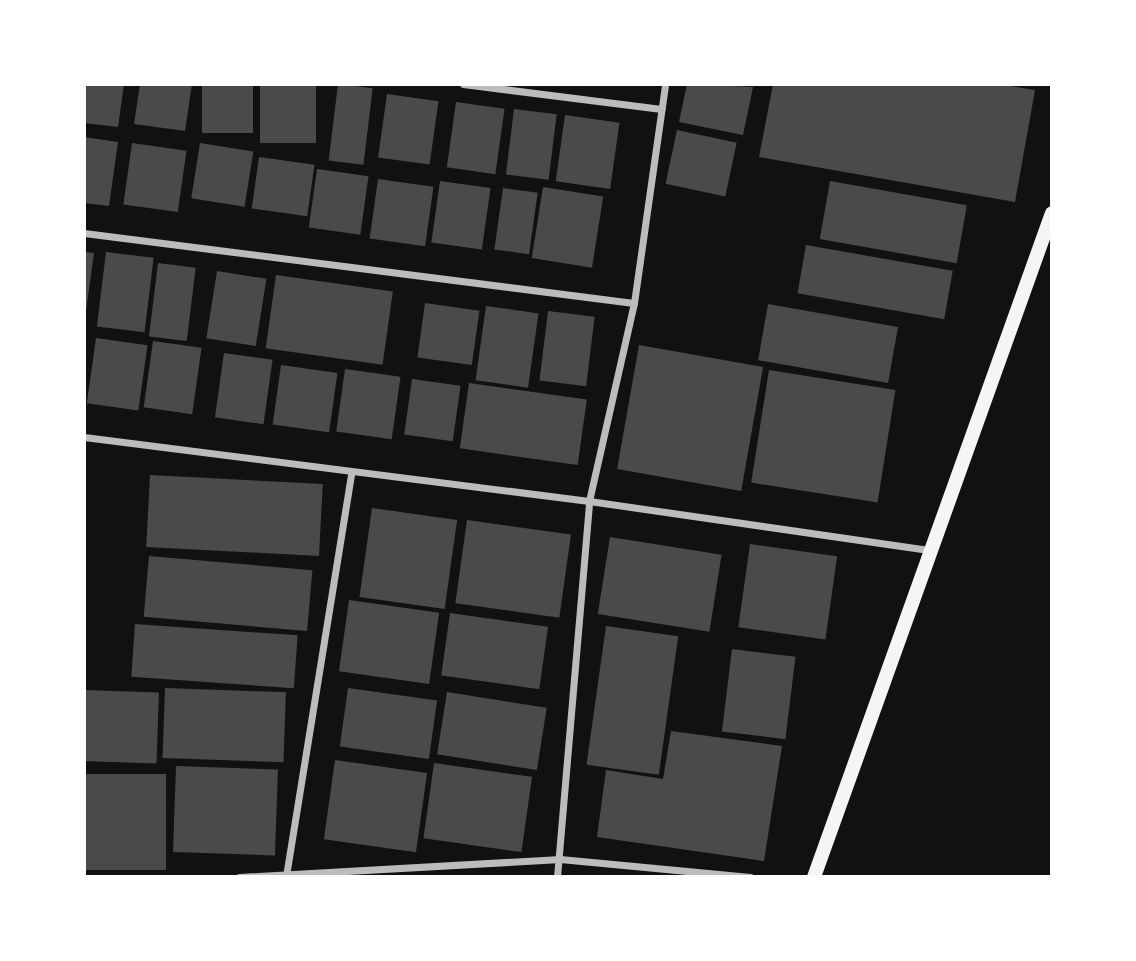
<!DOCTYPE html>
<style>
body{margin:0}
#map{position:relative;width:1136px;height:961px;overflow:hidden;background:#111;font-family:Commissioner,sans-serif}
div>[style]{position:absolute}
.building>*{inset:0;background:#4a4a4a;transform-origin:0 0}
.minor>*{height:7px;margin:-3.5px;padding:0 3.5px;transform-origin:3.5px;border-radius:3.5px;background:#bcbcbc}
.secondary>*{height:14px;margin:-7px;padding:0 7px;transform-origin:7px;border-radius:7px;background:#f5f5f5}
span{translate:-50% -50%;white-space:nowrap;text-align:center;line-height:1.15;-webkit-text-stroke:7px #fff;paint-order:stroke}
.frame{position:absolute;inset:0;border:86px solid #fff;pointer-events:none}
</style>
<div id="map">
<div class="building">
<div style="clip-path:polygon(84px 84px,124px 84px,118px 127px,84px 123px)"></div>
<div style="clip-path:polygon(140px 84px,192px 84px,185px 131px,134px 124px)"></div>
<div style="left:202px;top:84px;width:51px;height:49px"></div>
<div style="left:260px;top:84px;width:56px;height:59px"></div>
<div style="left:338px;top:84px;width:35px;height:77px;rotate:7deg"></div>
<div style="clip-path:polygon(687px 84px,753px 87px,743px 135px,679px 122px)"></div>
<div style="clip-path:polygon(773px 84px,998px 84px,1035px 90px,1015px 202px,759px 157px)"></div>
<div style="left:387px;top:94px;width:52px;height:64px;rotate:8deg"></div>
<div style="left:456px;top:102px;width:49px;height:66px;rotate:8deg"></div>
<div style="left:514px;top:109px;width:43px;height:66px;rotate:7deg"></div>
<div style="left:565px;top:115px;width:55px;height:67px;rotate:8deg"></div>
<div style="left:677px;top:130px;width:61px;height:55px;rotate:12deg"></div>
<div style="clip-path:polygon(84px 137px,118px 142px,109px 206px,84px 203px)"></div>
<div style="left:132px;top:143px;width:55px;height:62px;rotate:8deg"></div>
<div style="left:200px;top:143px;width:54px;height:56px;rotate:9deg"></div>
<div style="left:259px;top:157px;width:56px;height:52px;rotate:8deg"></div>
<div style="left:317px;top:169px;width:52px;height:59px;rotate:8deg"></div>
<div style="left:378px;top:179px;width:56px;height:60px;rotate:8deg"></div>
<div style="left:440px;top:181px;width:51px;height:62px;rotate:8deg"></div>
<div style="left:830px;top:181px;width:139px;height:59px;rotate:10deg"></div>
<div style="left:543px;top:187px;width:61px;height:72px;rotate:9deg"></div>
<div style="left:503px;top:188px;width:35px;height:62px;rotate:8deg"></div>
<div style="left:806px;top:245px;width:149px;height:49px;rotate:10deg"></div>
<div style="clip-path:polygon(84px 252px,94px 253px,86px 311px,84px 311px)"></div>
<div style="left:106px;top:252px;width:48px;height:75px;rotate:7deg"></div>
<div style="left:158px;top:263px;width:38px;height:74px;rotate:7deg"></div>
<div style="left:217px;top:271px;width:50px;height:68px;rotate:9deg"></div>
<div style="left:276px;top:275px;width:118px;height:74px;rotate:8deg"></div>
<div style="left:425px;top:303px;width:55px;height:55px;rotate:8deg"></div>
<div style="left:768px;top:304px;width:132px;height:57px;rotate:10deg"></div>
<div style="left:486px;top:306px;width:53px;height:75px;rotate:8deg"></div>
<div style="left:548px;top:311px;width:47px;height:70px;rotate:7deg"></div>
<div style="left:96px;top:338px;width:52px;height:66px;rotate:8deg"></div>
<div style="left:153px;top:341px;width:49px;height:67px;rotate:8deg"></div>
<div style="left:639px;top:345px;width:126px;height:126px;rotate:10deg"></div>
<div style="left:224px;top:353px;width:49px;height:65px;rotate:8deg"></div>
<div style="left:281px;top:365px;width:57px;height:60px;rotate:8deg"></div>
<div style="left:345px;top:369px;width:56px;height:63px;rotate:8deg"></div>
<div style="left:769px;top:370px;width:128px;height:114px;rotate:9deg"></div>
<div style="left:412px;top:379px;width:49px;height:56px;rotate:8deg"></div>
<div style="left:469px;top:383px;width:119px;height:66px;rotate:8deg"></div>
<div style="left:150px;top:475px;width:173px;height:72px;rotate:3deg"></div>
<div style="left:372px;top:508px;width:86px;height:90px;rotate:8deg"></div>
<div style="left:467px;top:520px;width:105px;height:84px;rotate:8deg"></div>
<div style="left:610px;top:537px;width:113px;height:78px;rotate:9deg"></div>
<div style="left:750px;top:544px;width:88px;height:84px;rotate:8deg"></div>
<div style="left:149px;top:556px;width:164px;height:61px;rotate:5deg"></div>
<div style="left:349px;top:600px;width:91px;height:72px;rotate:8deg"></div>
<div style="left:450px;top:613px;width:99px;height:63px;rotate:8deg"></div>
<div style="left:135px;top:624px;width:163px;height:53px;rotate:4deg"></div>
<div style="left:606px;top:626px;width:73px;height:140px;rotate:8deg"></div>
<div style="left:732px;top:649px;width:64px;height:83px;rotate:7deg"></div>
<div style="left:165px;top:688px;width:121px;height:70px;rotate:2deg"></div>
<div style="left:348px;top:688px;width:90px;height:59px;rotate:8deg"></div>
<div style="left:84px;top:690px;width:75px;height:71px;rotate:2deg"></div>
<div style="left:447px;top:692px;width:101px;height:63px;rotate:9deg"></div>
<div style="clip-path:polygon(671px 731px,782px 746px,764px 861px,597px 837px,606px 770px,663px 779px)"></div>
<div style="left:335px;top:760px;width:93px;height:80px;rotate:8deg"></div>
<div style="left:434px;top:763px;width:99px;height:76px;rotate:8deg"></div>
<div style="left:176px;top:766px;width:102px;height:86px;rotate:2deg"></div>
<div style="left:166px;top:774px;width:96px;height:82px;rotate:90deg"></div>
</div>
<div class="minor">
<div style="left:463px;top:84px;width:200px;rotate:7.2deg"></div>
<div style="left:84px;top:233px;width:554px;rotate:7.25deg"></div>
<div style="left:84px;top:437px;width:509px;rotate:7.22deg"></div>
<div style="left:589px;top:501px;width:345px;rotate:8.2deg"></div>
<div style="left:286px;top:876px;width:408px;rotate:-80.8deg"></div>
<div style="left:239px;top:877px;width:322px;rotate:-3.2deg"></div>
<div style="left:560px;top:859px;width:191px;rotate:5.4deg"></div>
<div style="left:557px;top:877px;width:377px;rotate:-85.1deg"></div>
<div style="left:589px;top:501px;width:203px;rotate:-77.2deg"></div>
<div style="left:634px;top:303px;width:221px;rotate:-81.9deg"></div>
</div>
<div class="secondary">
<div style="left:814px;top:877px;width:705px;rotate:-70.28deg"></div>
</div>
<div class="frame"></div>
</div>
